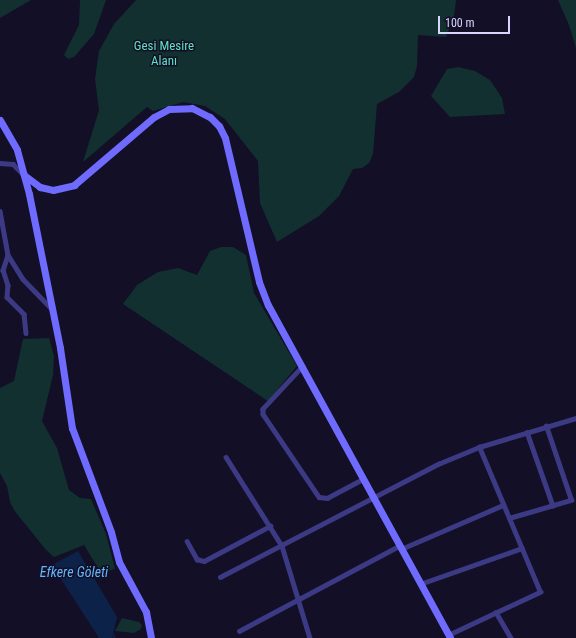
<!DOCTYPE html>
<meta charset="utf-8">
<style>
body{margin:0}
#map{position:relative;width:576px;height:638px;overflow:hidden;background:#130f26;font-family:"Roboto Condensed",sans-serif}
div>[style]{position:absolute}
.green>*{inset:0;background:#12302f}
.water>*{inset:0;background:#0c2248}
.stream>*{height:1.5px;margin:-0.75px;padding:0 0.75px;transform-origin:0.75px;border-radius:0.75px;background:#0c2248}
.street>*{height:4.5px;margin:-2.25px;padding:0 2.25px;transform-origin:2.25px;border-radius:2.25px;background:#3d3a85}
.secondary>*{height:7px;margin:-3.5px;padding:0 3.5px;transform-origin:3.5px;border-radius:3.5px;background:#6f6bff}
span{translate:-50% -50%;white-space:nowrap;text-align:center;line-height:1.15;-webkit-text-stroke:3px #130f26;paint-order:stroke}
.park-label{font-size:13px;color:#5fe0c0}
.water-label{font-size:14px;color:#62b6ff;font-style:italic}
.scale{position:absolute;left:438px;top:16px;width:72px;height:18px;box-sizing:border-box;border:2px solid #d9d4ff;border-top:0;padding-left:5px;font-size:12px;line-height:14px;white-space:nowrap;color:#d9d4ff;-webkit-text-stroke:3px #130f26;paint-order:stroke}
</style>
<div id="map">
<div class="green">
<div style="clip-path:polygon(0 0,31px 0,0 18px)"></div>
<div style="clip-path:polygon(80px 0,106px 0,94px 34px,74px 57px,68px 59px,64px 55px,79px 25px)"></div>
<div style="clip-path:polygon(136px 0,456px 0,454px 16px,446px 37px,418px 35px,417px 66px,414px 77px,399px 92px,377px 104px,373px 154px,369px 163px,362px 168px,353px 169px,339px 196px,319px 216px,277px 242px,260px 203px,258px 161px,225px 119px,205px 106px,183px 102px,153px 111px,147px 107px,83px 162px,99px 110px,95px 79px,99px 51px,114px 24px)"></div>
<div style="clip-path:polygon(558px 0,576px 0,576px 48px,569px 25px)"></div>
<div style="clip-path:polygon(458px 67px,475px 71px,490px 80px,502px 98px,505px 114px,450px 117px,431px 96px,447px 69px)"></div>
<div style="clip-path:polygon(221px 247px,233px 247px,246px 255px,254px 293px,297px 366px,268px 401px,123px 304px,137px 285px,158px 272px,178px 268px,197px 275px,210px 251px)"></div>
<div style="clip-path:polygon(49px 338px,54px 356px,53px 375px,42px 421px,57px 448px,69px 490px,80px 498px,91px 499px,106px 534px,115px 569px,101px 573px,84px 545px,54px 557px,46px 550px,14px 510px,10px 502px,7px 486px,0 473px,0 388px,14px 381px,23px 339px)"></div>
<div style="clip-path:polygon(122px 618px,139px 622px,142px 625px,141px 629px,134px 633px,115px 631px)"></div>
</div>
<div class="water">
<div style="clip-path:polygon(78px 551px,117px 617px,112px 638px,99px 638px,52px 565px)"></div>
</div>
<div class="stream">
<div style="left:112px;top:631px;width:8px;rotate:67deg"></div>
</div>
<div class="street">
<div style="left:0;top:163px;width:13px;rotate:4deg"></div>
<div style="left:13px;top:164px;width:13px;rotate:45deg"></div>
<div style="left:0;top:211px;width:45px;rotate:79.7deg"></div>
<div style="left:8px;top:255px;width:28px;rotate:58deg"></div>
<div style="left:23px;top:279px;width:42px;rotate:46deg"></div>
<div style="left:8px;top:255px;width:16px;rotate:108deg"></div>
<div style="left:3px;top:270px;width:16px;rotate:72deg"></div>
<div style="left:8px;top:285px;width:12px;rotate:95deg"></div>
<div style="left:7px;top:297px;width:24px;rotate:45deg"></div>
<div style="left:24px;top:314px;width:19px;rotate:84deg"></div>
<div style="left:303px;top:366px;width:59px;rotate:132.9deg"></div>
<div style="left:263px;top:409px;width:5px;rotate:90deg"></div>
<div style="left:263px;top:414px;width:100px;rotate:56deg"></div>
<div style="left:319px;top:497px;width:8px;rotate:7deg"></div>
<div style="left:327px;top:498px;width:40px;rotate:-28deg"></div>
<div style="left:527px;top:432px;width:78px;rotate:70.6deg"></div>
<div style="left:226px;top:457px;width:105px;rotate:57.8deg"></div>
<div style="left:282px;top:546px;width:96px;rotate:73.1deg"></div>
<div style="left:509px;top:518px;width:65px;rotate:-16.2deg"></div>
<div style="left:571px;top:500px;width:78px;rotate:-108.7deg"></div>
<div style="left:187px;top:541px;width:21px;rotate:61deg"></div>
<div style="left:197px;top:559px;width:7px;rotate:16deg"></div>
<div style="left:204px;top:561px;width:75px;rotate:-27.9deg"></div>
<div style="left:401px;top:549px;width:111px;rotate:-23.3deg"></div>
<div style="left:220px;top:577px;width:246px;rotate:-27.4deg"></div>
<div style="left:438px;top:464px;width:44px;rotate:-22.5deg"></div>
<div style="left:479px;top:447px;width:101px;rotate:-16.6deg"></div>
<div style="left:420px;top:584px;width:108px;rotate:-19.4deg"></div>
<div style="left:496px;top:612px;width:30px;rotate:60deg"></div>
<div style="left:239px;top:631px;width:181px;rotate:-28deg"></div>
<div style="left:448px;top:635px;width:102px;rotate:-25.1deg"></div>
<div style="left:540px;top:592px;width:157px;rotate:-112.8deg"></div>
</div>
<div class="secondary">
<div style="left:0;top:120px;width:34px;rotate:60deg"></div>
<div style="left:17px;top:150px;width:46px;rotate:74.7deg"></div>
<div style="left:29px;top:194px;width:157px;rotate:78.6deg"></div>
<div style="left:60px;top:348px;width:81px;rotate:81.5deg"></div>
<div style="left:72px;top:428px;width:111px;rotate:69.4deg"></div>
<div style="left:111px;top:532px;width:31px;rotate:75deg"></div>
<div style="left:119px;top:562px;width:57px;rotate:61.6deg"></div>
<div style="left:146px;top:612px;width:26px;rotate:79deg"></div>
<div style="left:24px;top:175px;width:20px;rotate:37deg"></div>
<div style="left:40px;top:187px;width:13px;rotate:13deg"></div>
<div style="left:53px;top:190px;width:22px;rotate:-13deg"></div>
<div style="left:74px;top:185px;width:105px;rotate:-40.4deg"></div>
<div style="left:154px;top:117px;width:17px;rotate:-28deg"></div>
<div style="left:169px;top:109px;width:23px;rotate:-2deg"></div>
<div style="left:192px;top:108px;width:20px;rotate:27deg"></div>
<div style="left:210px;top:117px;width:13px;rotate:45deg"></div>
<div style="left:219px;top:126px;width:13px;rotate:63deg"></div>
<div style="left:225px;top:138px;width:148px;rotate:76.7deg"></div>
<div style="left:259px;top:282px;width:25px;rotate:69deg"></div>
<div style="left:268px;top:305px;width:379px;rotate:61.3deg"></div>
</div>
<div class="park-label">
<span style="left:164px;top:54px">Gesi Mesire<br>Alanı</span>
</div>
<div class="water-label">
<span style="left:74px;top:572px">Efkere Göleti</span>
</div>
<div class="scale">100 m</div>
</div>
